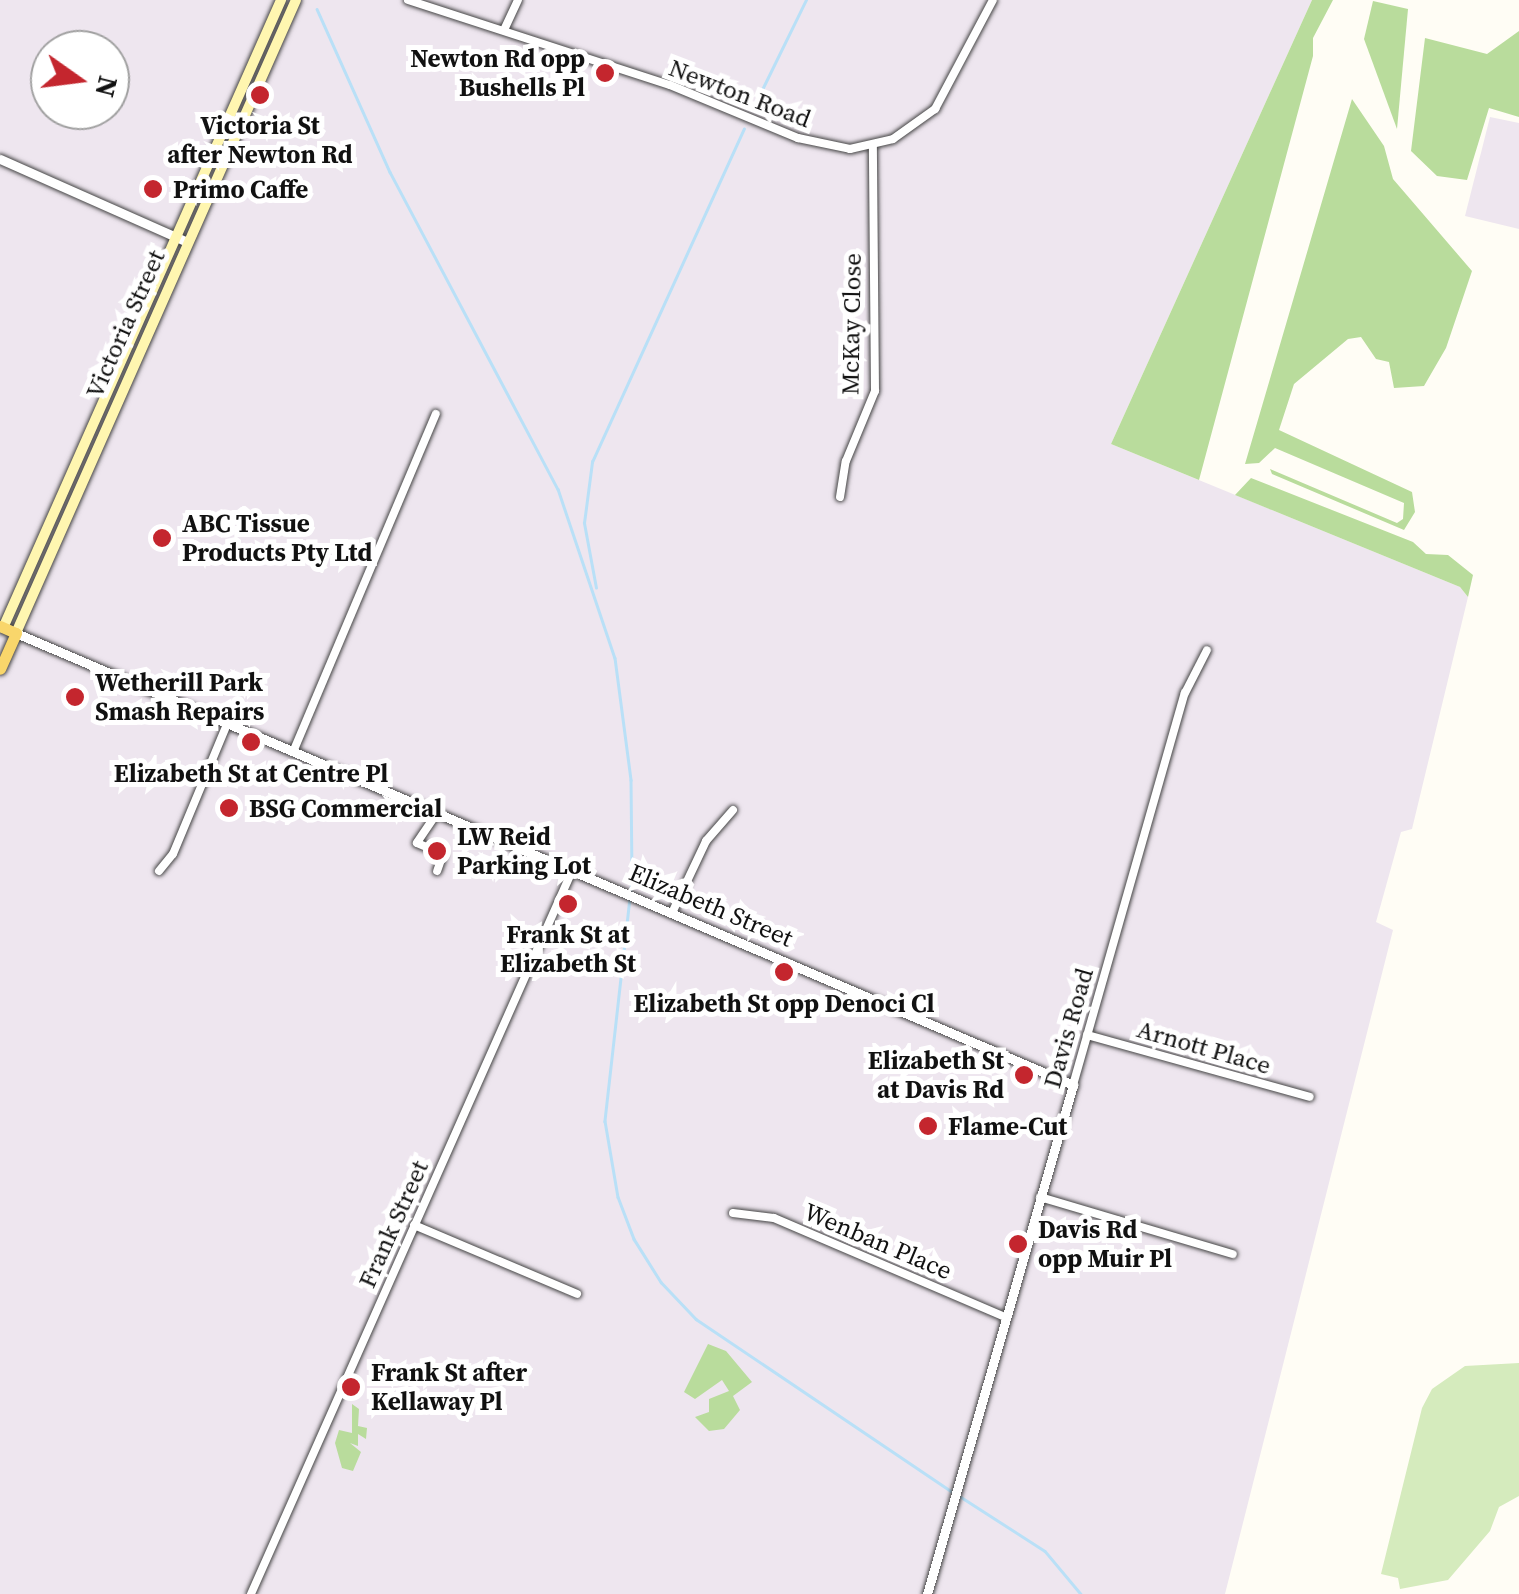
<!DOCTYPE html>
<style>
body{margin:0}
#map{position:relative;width:1519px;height:1594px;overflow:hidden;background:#fffdf5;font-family:"Source Serif 4",serif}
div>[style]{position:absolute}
.industrial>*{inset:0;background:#eee6ef}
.green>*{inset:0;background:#d5ebbd}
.forest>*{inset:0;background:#b9dc9c}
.stream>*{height:2.5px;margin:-1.25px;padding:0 1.25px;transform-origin:1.25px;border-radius:1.25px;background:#b9e0f7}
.roads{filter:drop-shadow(0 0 2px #444) drop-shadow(0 0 2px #444)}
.minor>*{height:8px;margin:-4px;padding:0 4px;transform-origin:4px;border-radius:4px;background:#fff}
.tertiary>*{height:9px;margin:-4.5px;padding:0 4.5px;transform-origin:4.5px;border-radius:4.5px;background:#fff}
.secondary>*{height:10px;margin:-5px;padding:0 5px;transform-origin:5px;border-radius:5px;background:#fff6b0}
.primary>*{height:11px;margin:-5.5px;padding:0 5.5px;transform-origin:5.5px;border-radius:5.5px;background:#f9d66b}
.dots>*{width:28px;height:28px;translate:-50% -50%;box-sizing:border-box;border:5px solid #fff;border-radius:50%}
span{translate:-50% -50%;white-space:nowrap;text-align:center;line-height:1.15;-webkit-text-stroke:10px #fff;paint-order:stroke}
.poi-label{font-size:25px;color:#111;font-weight:700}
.right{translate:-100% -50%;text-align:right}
.left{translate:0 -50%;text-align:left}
.street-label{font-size:25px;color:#111}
.north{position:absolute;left:30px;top:30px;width:100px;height:100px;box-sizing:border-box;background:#fff;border:2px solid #a0a0a0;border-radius:50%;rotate:104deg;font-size:28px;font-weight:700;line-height:40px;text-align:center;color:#111}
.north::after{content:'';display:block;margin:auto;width:35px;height:45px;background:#c4262e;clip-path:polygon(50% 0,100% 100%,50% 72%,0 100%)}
</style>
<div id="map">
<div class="industrial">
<div style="clip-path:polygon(evenodd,0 0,1312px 0,1111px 444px,1460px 587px,1468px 597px,1412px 829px,1401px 832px,1376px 922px,1393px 930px,1225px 1594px,0 1594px,0 0,50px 50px,110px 50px,110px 110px,50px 110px,50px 50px)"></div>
<div style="clip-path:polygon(1490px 117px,1519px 123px,1519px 229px,1465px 216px)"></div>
</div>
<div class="green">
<div style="clip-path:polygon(1519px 1363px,1519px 1496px,1499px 1507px,1490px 1531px,1448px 1580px,1400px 1589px,1398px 1578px,1381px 1574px,1422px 1408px,1432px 1389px,1465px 1366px)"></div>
</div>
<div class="forest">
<div style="clip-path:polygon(1312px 0,1333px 0,1313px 38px,1313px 56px,1199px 480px,1111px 444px)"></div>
<div style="clip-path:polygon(1373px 1px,1408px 9px,1397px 129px,1364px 39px)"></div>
<div style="clip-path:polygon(1519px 31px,1519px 117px,1489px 108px,1467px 180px,1437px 176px,1411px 151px,1425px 38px,1487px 54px)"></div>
<div style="clip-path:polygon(1352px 99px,1384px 146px,1393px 179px,1472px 271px,1446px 348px,1424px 386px,1394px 388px,1389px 362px,1376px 359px,1361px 337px,1348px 339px,1294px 384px,1279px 430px,1412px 492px,1415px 512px,1404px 530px,1272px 474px,1270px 469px,1397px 523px,1403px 519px,1404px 503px,1275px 448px,1259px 463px,1245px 464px)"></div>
<div style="clip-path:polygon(1251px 478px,1413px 542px,1426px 554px,1448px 555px,1473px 575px,1468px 597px,1460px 587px,1235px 495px)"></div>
<div style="clip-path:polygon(708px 1344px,726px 1351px,752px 1382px,733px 1396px,740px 1410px,724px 1429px,709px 1431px,695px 1417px,709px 1412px,709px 1399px,729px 1391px,722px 1380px,695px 1399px,684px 1392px)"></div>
<div style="clip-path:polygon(352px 1404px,359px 1409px,358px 1426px,367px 1428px,366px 1439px,358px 1434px,358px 1446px,350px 1443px,361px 1452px,353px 1471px,342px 1468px,335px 1443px,339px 1430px,352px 1433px)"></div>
</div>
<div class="stream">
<div style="left:317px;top:9px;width:179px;rotate:65.9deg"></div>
<div style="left:390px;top:172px;width:359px;rotate:62.1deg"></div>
<div style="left:558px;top:489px;width:178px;rotate:71.4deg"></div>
<div style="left:615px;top:658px;width:123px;rotate:82.5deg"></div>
<div style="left:631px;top:780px;width:100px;rotate:89.4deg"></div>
<div style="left:632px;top:880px;width:243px;rotate:96.4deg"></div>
<div style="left:605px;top:1121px;width:77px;rotate:80.3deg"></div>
<div style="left:618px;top:1197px;width:45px;rotate:69.1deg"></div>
<div style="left:634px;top:1239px;width:51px;rotate:57.9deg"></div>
<div style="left:661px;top:1282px;width:51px;rotate:46.6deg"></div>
<div style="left:696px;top:1319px;width:308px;rotate:34deg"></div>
<div style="left:754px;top:106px;width:118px;rotate:-63.9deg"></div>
<div style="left:596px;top:588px;width:66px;rotate:-100.5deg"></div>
<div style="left:584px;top:523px;width:62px;rotate:-82.5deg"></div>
<div style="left:592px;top:462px;width:366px;rotate:-65.5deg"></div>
<div style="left:958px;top:1495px;width:103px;rotate:32.8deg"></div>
<div style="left:1045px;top:1551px;width:56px;rotate:50.1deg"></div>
</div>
<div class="roads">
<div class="minor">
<div style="left:408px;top:0;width:275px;rotate:18deg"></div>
<div style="left:670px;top:85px;width:139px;rotate:22.5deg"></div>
<div style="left:798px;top:138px;width:53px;rotate:11.9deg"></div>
<div style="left:850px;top:149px;width:44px;rotate:-13.1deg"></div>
<div style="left:893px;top:139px;width:52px;rotate:-35.5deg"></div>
<div style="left:935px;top:109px;width:123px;rotate:-62deg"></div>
<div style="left:504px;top:30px;width:33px;rotate:-65deg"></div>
<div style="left:840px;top:497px;width:36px;rotate:-81deg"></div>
<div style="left:846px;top:461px;width:76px;rotate:-67.5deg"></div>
<div style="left:875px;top:391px;width:245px;rotate:-90.5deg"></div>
<div style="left:293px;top:752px;width:367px;rotate:-67.1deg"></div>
<div style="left:437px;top:813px;width:36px;rotate:124deg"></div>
<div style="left:417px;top:843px;width:28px;rotate:23deg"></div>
<div style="left:443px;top:854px;width:18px;rotate:109deg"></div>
<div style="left:159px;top:871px;width:22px;rotate:-51deg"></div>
<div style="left:173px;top:854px;width:141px;rotate:-67.4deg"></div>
<div style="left:672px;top:913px;width:80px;rotate:-64.7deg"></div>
<div style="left:706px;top:841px;width:41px;rotate:-48.9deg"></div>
<div style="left:1087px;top:1035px;width:231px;rotate:15.5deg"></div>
<div style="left:1073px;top:1085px;width:408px;rotate:-74.1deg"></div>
<div style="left:1185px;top:693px;width:48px;rotate:-62.9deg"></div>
<div style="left:1040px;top:1197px;width:201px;rotate:16.5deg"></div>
<div style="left:733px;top:1213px;width:41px;rotate:7deg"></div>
<div style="left:774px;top:1218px;width:251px;rotate:23.2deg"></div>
<div style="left:414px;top:1225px;width:177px;rotate:22.9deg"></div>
<div style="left:251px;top:1594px;width:791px;rotate:-66.06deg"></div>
</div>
<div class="tertiary">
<div style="left:0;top:159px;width:205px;rotate:23.9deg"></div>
<div style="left:16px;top:633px;width:1150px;rotate:23.15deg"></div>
<div style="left:1073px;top:1085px;width:530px;rotate:106deg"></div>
</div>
<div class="secondary">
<div style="left:3px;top:628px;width:687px;rotate:-66.12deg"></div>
<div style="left:16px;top:633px;width:692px;rotate:-66.14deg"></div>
</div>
<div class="primary">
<div style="left:0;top:626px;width:17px;rotate:24deg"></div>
<div style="left:16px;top:633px;width:39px;rotate:114deg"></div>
</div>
</div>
<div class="dots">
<div style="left:605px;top:73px;background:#c4262e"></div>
<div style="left:260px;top:95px;background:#c4262e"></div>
<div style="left:153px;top:189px;background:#c4262e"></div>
<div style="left:162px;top:538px;background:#c4262e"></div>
<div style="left:75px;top:697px;background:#c4262e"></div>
<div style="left:251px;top:742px;background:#c4262e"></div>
<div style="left:229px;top:808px;background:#c4262e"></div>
<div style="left:437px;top:851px;background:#c4262e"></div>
<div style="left:568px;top:904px;background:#c4262e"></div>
<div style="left:784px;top:972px;background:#c4262e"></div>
<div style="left:1024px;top:1075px;background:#c4262e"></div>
<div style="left:928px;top:1126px;background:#c4262e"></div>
<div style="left:1018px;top:1244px;background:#c4262e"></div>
<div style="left:351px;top:1387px;background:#c4262e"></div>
</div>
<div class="poi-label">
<span class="right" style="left:585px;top:73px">Newton Rd opp<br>Bushells Pl</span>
<span style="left:260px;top:140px">Victoria St<br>after Newton Rd</span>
<span class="left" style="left:173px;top:189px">Primo Caffe</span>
<span class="left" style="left:182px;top:538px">ABC Tissue<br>Products Pty Ltd</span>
<span class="left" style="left:95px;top:697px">Wetherill Park<br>Smash Repairs</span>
<span style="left:251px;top:773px">Elizabeth St at Centre Pl</span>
<span class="left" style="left:249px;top:808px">BSG Commercial</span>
<span class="left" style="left:457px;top:851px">LW Reid<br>Parking Lot</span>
<span style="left:568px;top:949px">Frank St at<br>Elizabeth St</span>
<span style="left:784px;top:1003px">Elizabeth St opp Denoci Cl</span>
<span class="right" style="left:1004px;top:1075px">Elizabeth St<br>at Davis Rd</span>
<span class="left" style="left:948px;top:1126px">Flame-Cut</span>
<span class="left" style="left:1038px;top:1244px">Davis Rd<br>opp Muir Pl</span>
<span class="left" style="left:371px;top:1387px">Frank St after<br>Kellaway Pl</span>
</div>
<div class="street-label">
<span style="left:740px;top:93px;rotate:21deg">Newton Road</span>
<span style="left:125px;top:324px;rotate:-66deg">Victoria Street</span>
<span style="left:851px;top:324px;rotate:-89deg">McKay Close</span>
<span style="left:711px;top:905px;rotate:23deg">Elizabeth Street</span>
<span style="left:1068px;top:1028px;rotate:-74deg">Davis Road</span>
<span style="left:1204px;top:1047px;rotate:16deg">Arnott Place</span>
<span style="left:393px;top:1224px;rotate:-66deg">Frank Street</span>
<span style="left:878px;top:1241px;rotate:23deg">Wenban Place</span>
</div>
<div class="north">N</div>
</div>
